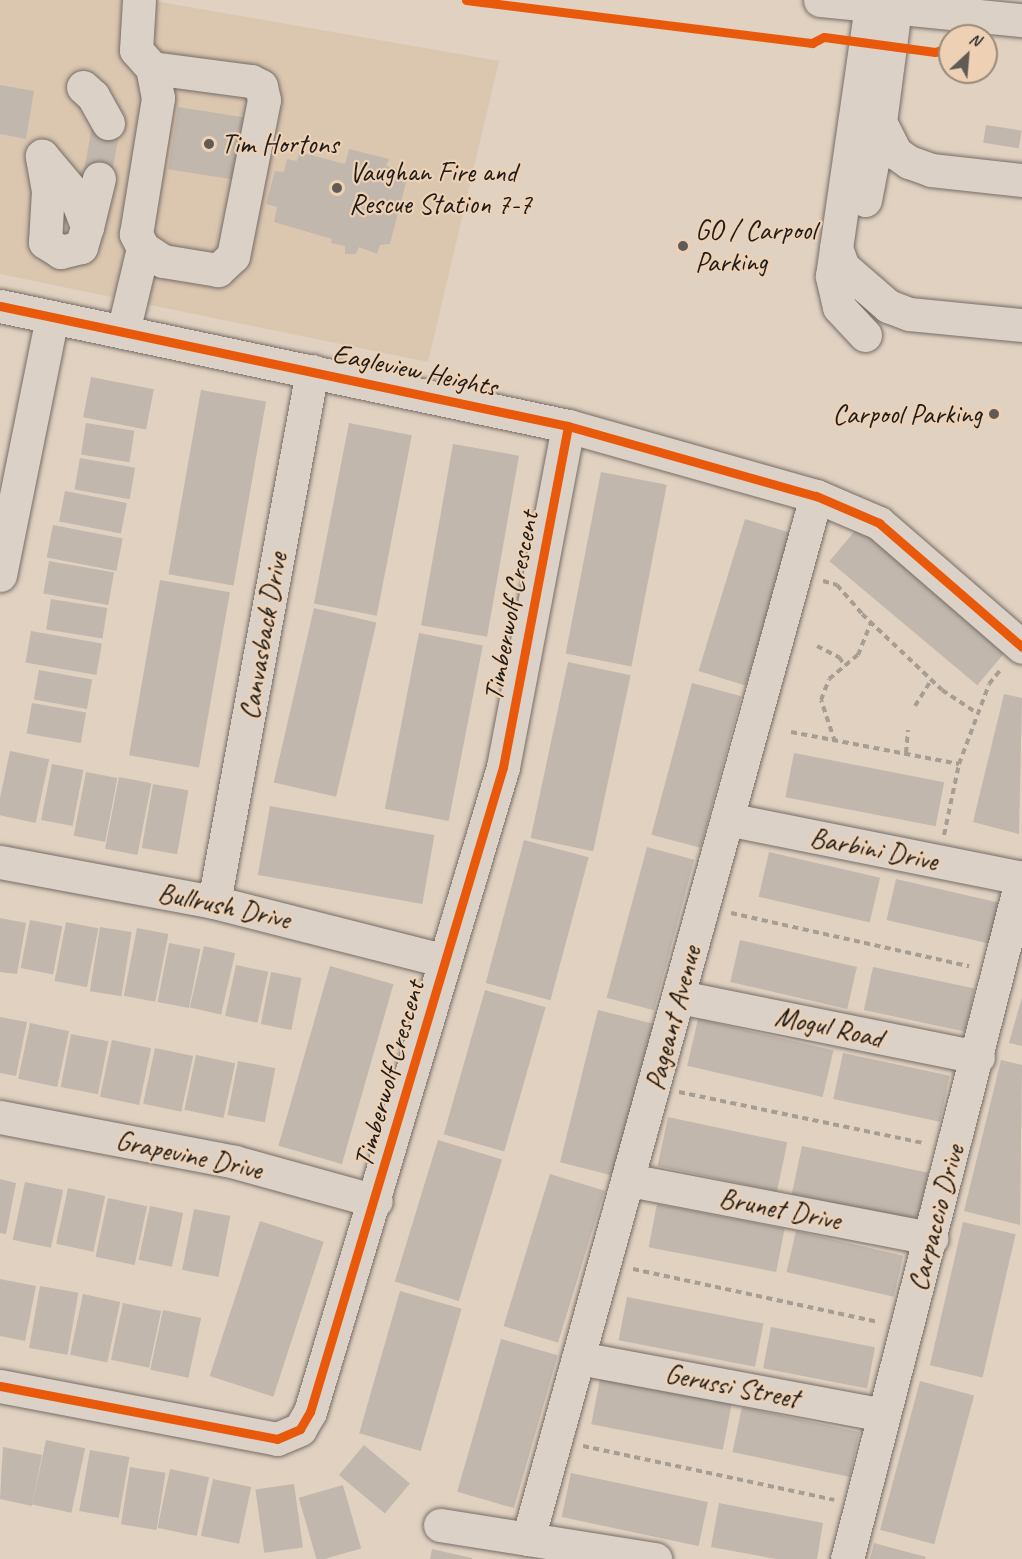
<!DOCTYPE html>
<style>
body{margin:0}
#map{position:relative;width:1022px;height:1559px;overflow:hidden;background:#e1d1c1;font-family:Caveat,sans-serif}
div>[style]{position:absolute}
.built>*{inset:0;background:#dbc6b0}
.building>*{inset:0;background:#c2b7ac;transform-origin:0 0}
.path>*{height:4px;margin-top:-2px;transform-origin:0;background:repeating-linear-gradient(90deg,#a69d93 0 6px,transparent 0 10.5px)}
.roads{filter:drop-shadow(0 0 2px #756d66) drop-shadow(0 0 2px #756d66)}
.minor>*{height:33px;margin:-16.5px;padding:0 16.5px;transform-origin:16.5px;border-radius:16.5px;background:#dcd1c6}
.major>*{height:33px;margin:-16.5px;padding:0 16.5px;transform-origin:16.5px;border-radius:16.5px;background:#dcd1c6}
.cycleway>*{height:9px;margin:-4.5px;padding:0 4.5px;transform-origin:4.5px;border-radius:4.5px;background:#e8590c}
.dots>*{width:16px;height:16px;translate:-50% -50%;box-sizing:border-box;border:3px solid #eed1b4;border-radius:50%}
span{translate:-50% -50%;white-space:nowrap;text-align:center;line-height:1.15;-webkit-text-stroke:4.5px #eed1b4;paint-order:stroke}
.poi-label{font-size:28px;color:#1c1c1c}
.left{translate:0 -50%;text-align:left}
.right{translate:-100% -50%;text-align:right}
.street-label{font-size:28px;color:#1c1c1c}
.north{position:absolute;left:938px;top:24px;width:60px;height:60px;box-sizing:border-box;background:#eed1b4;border:2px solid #9a8977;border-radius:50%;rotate:26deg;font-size:16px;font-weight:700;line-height:24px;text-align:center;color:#1c1c1c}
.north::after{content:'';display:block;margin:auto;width:21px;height:27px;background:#615b56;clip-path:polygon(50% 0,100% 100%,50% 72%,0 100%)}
</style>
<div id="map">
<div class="built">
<div style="clip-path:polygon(0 0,149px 0,499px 61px,428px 362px,0 274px)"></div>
</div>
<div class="building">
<div style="clip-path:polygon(0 85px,34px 91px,26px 139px,0 134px)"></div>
<div style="left:178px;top:107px;width:74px;height:63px;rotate:9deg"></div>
<div style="left:93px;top:120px;width:28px;height:57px;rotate:10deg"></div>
<div style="left:986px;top:125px;width:36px;height:18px;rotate:9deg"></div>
<div style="clip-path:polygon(349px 149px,389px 159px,386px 166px,409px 171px,390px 244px,380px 245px,377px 254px,359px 247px,356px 254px,345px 254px,345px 246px,331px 243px,332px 239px,274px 222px,277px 207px,266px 204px,275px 171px,284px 172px,287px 159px,297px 161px,299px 152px,345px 164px)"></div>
<div style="left:91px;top:377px;width:64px;height:41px;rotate:11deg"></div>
<div style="left:201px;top:390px;width:66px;height:187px;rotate:10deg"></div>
<div style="left:86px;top:423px;width:49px;height:32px;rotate:9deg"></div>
<div style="left:349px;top:423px;width:64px;height:184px;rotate:11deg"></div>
<div style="left:453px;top:444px;width:67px;height:184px;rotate:10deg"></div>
<div style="left:80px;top:458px;width:56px;height:32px;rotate:10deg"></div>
<div style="left:601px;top:472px;width:67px;height:185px;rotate:11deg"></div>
<div style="left:65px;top:491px;width:63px;height:31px;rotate:11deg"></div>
<div style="left:745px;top:519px;width:49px;height:159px;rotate:17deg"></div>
<div style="left:53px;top:525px;width:71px;height:33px;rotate:11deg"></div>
<div style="left:859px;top:526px;width:193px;height:46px;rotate:40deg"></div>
<div style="left:49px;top:561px;width:66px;height:33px;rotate:10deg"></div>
<div style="left:160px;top:580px;width:71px;height:178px;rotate:10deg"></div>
<div style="left:51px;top:599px;width:57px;height:31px;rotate:9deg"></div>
<div style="left:314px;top:608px;width:64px;height:179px;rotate:13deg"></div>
<div style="left:31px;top:631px;width:72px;height:32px;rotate:10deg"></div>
<div style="left:419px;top:633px;width:65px;height:179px;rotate:11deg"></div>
<div style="left:568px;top:662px;width:64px;height:180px;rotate:12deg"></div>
<div style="left:39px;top:670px;width:54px;height:30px;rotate:10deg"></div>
<div style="left:692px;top:683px;width:51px;height:157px;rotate:15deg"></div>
<div style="clip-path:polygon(1004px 694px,1022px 698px,1019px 834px,973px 822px)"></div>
<div style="left:32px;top:703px;width:55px;height:31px;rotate:10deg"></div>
<div style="left:10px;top:751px;width:40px;height:65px;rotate:12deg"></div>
<div style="left:794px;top:753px;width:153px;height:45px;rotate:11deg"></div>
<div style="left:52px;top:764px;width:32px;height:57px;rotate:11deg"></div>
<div style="left:86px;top:772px;width:32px;height:65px;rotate:11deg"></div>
<div style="left:119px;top:777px;width:33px;height:73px;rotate:11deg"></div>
<div style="left:153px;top:784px;width:36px;height:65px;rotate:10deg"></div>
<div style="left:270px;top:806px;width:167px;height:70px;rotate:10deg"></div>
<div style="left:524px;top:840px;width:67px;height:148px;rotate:15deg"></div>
<div style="left:647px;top:847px;width:49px;height:156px;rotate:15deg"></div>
<div style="left:769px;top:852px;width:114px;height:46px;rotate:13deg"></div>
<div style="left:896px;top:879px;width:106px;height:42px;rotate:13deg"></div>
<div style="clip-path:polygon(0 918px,26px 923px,17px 974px,0 972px)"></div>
<div style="left:30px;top:920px;width:33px;height:49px;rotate:11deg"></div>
<div style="left:66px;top:922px;width:33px;height:60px;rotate:11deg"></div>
<div style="left:100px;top:927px;width:32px;height:65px;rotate:9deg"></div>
<div style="left:137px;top:928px;width:32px;height:69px;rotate:11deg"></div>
<div style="left:740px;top:940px;width:120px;height:43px;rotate:13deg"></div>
<div style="left:169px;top:943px;width:32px;height:60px;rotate:11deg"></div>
<div style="left:204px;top:946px;width:32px;height:63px;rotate:13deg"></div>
<div style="left:236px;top:965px;width:33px;height:52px;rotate:12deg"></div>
<div style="left:330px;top:966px;width:66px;height:187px;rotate:16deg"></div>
<div style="left:873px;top:967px;width:104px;height:44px;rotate:12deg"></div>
<div style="left:271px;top:972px;width:31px;height:53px;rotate:11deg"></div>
<div style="left:485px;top:990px;width:63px;height:150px;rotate:16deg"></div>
<div style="clip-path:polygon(1022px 997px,1022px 1046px,1009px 1043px)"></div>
<div style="left:598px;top:1010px;width:57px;height:157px;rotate:14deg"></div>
<div style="clip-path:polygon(0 1017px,27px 1022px,16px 1076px,0 1073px)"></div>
<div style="left:698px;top:1019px;width:139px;height:48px;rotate:13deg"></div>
<div style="left:30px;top:1023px;width:40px;height:57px;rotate:12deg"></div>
<div style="left:71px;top:1034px;width:38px;height:54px;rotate:11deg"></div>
<div style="left:112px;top:1040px;width:40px;height:58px;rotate:12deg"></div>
<div style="left:155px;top:1048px;width:39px;height:57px;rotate:12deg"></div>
<div style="left:843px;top:1053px;width:109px;height:47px;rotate:12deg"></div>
<div style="left:196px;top:1055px;width:40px;height:56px;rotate:12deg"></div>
<div style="clip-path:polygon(1001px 1060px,1022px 1065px,1020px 1225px,964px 1211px)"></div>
<div style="left:238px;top:1061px;width:38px;height:55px;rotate:11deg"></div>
<div style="left:668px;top:1117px;width:122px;height:50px;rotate:12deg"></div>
<div style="left:438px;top:1140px;width:67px;height:148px;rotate:17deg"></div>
<div style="left:802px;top:1146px;width:129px;height:49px;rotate:12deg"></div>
<div style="left:550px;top:1174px;width:57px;height:159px;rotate:17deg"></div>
<div style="clip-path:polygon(0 1179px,16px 1183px,6px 1234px,0 1233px)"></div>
<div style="left:25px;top:1182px;width:39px;height:59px;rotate:12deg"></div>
<div style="left:68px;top:1188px;width:38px;height:57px;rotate:12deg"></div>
<div style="left:108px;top:1198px;width:40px;height:60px;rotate:12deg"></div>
<div style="left:657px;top:1204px;width:130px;height:44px;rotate:11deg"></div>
<div style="left:150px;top:1206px;width:34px;height:55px;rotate:12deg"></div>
<div style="left:194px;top:1209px;width:37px;height:62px;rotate:11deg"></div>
<div style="left:260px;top:1221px;width:67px;height:163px;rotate:18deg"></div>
<div style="left:963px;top:1222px;width:54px;height:147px;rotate:13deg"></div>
<div style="left:796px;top:1231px;width:110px;height:42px;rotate:13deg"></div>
<div style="clip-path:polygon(0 1279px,36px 1286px,25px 1341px,0 1336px)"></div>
<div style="left:40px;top:1286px;width:39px;height:63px;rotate:10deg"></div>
<div style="left:400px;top:1291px;width:64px;height:148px;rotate:16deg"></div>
<div style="left:83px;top:1294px;width:38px;height:62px;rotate:12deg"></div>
<div style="left:627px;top:1297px;width:139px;height:44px;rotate:11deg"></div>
<div style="left:123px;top:1303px;width:39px;height:58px;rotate:12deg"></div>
<div style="left:163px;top:1310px;width:39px;height:61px;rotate:12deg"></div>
<div style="left:771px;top:1327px;width:106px;height:42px;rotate:11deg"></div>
<div style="left:501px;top:1339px;width:59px;height:159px;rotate:16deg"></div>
<div style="left:600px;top:1379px;width:134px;height:46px;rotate:11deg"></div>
<div style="left:920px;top:1381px;width:56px;height:154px;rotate:15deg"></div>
<div style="left:742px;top:1407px;width:120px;height:46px;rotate:12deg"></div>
<div style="left:46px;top:1440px;width:40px;height:66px;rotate:12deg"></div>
<div style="left:364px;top:1445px;width:60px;height:39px;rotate:40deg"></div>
<div style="clip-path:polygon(3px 1447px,42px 1455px,32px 1506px,0 1499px)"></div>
<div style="left:90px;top:1450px;width:40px;height:62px;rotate:10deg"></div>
<div style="left:130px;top:1467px;width:36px;height:58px;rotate:9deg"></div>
<div style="left:170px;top:1469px;width:40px;height:60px;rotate:12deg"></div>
<div style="left:571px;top:1473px;width:140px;height:45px;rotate:12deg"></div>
<div style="left:213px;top:1479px;width:39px;height:58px;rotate:12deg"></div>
<div style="left:294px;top:1484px;width:64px;height:39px;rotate:82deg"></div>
<div style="left:343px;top:1485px;width:66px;height:46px;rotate:74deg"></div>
<div style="clip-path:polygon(719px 1503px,823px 1523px,817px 1559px,776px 1559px,711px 1547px)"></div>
<div style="clip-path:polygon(874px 1543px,926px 1557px,925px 1559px,870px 1559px)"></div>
<div style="clip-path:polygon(432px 1549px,472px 1558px,472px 1559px,430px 1559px)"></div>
</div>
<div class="path">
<div style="left:823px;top:581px;width:15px;rotate:16deg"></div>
<div style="left:837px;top:585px;width:38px;rotate:49deg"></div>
<div style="left:862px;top:614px;width:110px;rotate:43.5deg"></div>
<div style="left:942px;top:690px;width:42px;rotate:33.3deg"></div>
<div style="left:817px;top:646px;width:25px;rotate:27deg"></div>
<div style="left:839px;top:657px;width:11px;rotate:56deg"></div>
<div style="left:915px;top:706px;width:31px;rotate:-58deg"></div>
<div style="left:791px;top:732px;width:171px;rotate:10.8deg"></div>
<div style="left:835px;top:742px;width:44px;rotate:-108.4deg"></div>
<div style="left:821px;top:700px;width:22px;rotate:-69deg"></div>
<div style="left:829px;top:679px;width:38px;rotate:-40deg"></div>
<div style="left:858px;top:655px;width:35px;rotate:-68deg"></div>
<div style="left:906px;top:753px;width:23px;rotate:-85deg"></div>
<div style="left:944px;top:835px;width:73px;rotate:-78.1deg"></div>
<div style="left:959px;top:764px;width:85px;rotate:-69.4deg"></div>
<div style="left:989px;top:684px;width:21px;rotate:-51deg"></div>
<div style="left:731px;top:913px;width:244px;rotate:12.6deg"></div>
<div style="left:679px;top:1092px;width:250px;rotate:11.8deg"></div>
<div style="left:633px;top:1269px;width:251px;rotate:12.2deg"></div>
<div style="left:583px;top:1446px;width:257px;rotate:12.1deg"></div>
</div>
<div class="roads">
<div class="minor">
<div style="left:139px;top:0;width:50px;rotate:93.4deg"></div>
<div style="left:136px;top:50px;width:24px;rotate:48deg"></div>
<div style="left:152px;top:68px;width:100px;rotate:7.5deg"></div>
<div style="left:251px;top:81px;width:11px;rotate:27deg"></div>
<div style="left:261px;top:86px;width:14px;rotate:78deg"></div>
<div style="left:264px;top:100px;width:159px;rotate:101.2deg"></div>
<div style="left:233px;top:256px;width:21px;rotate:137deg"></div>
<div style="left:218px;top:270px;width:56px;rotate:-170.7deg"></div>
<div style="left:163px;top:261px;width:24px;rotate:-147deg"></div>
<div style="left:143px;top:248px;width:16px;rotate:-117deg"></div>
<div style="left:136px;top:234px;width:138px;rotate:-80.8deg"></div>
<div style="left:158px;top:98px;width:31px;rotate:-101deg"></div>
<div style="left:83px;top:87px;width:13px;rotate:42deg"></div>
<div style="left:93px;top:96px;width:31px;rotate:61deg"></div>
<div style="left:880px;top:122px;width:35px;rotate:63deg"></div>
<div style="left:896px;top:153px;width:16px;rotate:35deg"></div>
<div style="left:909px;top:162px;width:23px;rotate:20deg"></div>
<div style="left:931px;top:170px;width:92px;rotate:6.3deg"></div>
<div style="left:42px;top:156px;width:51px;rotate:49.8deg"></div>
<div style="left:75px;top:195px;width:34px;rotate:69deg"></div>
<div style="left:87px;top:227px;width:21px;rotate:107deg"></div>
<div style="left:81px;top:247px;width:21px;rotate:166deg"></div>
<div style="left:61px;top:252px;width:19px;rotate:-148deg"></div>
<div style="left:45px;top:242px;width:51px;rotate:-86.6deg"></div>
<div style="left:48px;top:191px;width:36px;rotate:-100deg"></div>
<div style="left:865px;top:200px;width:79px;rotate:-79.1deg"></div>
<div style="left:880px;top:122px;width:123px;rotate:-82.5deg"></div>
<div style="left:87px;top:227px;width:50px;rotate:-76.2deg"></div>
<div style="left:836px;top:248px;width:20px;rotate:70deg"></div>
<div style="left:843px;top:267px;width:60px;rotate:40.9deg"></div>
<div style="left:888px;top:306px;width:22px;rotate:21deg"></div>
<div style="left:909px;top:314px;width:114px;rotate:5.6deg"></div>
<div style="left:0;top:306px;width:581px;rotate:11.93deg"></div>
<div style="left:568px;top:426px;width:258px;rotate:15.8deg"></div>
<div style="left:816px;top:496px;width:69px;rotate:23.2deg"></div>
<div style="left:879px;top:523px;width:189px;rotate:40.9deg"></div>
<div style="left:123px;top:332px;width:86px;rotate:-76.6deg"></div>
<div style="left:865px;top:335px;width:38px;rotate:-133deg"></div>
<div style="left:839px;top:307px;width:32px;rotate:-103deg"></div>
<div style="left:832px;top:276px;width:279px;rotate:-81.8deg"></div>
<div style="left:0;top:575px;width:263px;rotate:-78.6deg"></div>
<div style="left:727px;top:819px;width:301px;rotate:11.3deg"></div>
<div style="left:0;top:862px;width:218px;rotate:10.6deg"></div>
<div style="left:214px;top:902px;width:238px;rotate:14.3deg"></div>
<div style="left:214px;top:902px;width:540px;rotate:-79.54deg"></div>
<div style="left:680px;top:997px;width:304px;rotate:11.4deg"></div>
<div style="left:0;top:1117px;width:239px;rotate:10.8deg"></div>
<div style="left:235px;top:1162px;width:146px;rotate:15.5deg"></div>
<div style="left:629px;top:1180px;width:308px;rotate:10.9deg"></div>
<div style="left:579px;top:1358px;width:310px;rotate:10.6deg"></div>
<div style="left:0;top:1386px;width:282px;rotate:10.8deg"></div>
<div style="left:277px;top:1439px;width:25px;rotate:-23deg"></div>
<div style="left:300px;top:1429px;width:20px;rotate:-60deg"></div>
<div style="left:310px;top:1412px;width:673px;rotate:-73.34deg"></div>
<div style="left:503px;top:767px;width:347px;rotate:-79.2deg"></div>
<div style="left:440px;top:1525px;width:218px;rotate:9deg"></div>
<div style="left:528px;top:1539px;width:1082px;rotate:-74.56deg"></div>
<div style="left:847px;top:1559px;width:704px;rotate:-75.61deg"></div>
</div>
<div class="major">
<div style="left:820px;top:0;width:203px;rotate:5.7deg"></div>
</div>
</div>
<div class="cycleway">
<div style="left:466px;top:0;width:349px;rotate:7.1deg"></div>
<div style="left:812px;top:43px;width:13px;rotate:-27deg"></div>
<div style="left:824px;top:37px;width:112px;rotate:7.7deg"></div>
<div style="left:935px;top:52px;width:16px;rotate:-18deg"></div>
<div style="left:0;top:306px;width:581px;rotate:11.93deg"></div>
<div style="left:568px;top:426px;width:258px;rotate:15.8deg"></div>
<div style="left:816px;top:496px;width:69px;rotate:23.2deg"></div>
<div style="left:879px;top:523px;width:189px;rotate:40.9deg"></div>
<div style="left:0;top:1386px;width:282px;rotate:10.8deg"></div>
<div style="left:277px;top:1439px;width:25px;rotate:-23deg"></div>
<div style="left:300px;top:1429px;width:20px;rotate:-60deg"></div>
<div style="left:310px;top:1412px;width:673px;rotate:-73.34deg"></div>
<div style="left:503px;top:767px;width:347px;rotate:-79.2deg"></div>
</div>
<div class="dots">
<div style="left:209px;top:144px;background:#615b56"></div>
<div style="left:337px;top:188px;background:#615b56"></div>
<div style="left:683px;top:246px;background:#615b56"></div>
<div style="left:994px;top:414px;background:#615b56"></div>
</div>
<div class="poi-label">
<span class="left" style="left:221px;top:144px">Tim Hortons</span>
<span class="left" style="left:349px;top:188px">Vaughan Fire and<br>Rescue Station 7-7</span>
<span class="left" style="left:695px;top:246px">GO / Carpool<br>Parking</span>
<span class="right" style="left:982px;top:414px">Carpool Parking</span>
</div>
<div class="street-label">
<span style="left:415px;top:370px;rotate:12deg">Eagleview Heights</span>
<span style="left:511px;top:606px;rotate:-79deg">Timberwolf Crescent</span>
<span style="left:263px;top:636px;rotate:-80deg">Canvasback Drive</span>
<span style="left:874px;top:849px;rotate:11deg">Barbini Drive</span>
<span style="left:224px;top:906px;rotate:12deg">Bullrush Drive</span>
<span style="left:673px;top:1018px;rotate:-75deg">Pageant Avenue</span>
<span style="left:829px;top:1027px;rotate:12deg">Mogul Road</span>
<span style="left:389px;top:1074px;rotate:-74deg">Timberwolf Crescent</span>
<span style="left:189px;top:1155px;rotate:12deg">Grapevine Drive</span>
<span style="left:780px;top:1209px;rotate:11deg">Brunet Drive</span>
<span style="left:936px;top:1218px;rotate:-75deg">Carpaccio Drive</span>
<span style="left:732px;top:1386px;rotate:11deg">Gerussi Street</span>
</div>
<div class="north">N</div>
</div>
